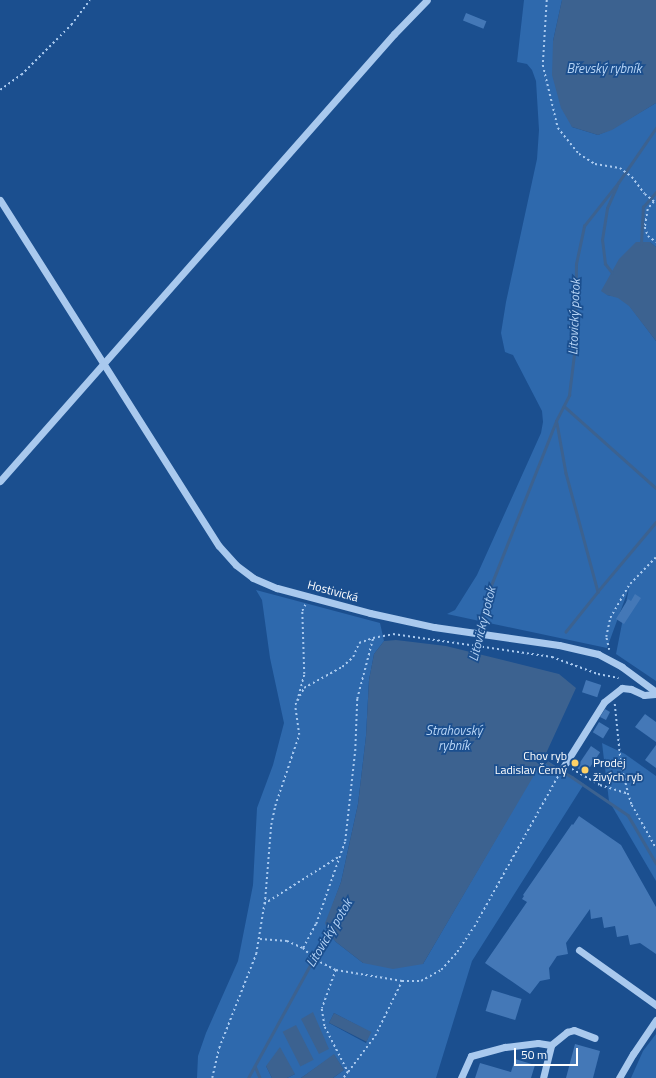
<!DOCTYPE html>
<meta charset="utf-8">
<style>
body{margin:0}
#map{position:relative;width:656px;height:1078px;overflow:hidden;background:#1b4f8f;font-family:"Titillium Web",sans-serif}
div>[style]{position:absolute}
.green>*{inset:0;background:#2e69ad}
.water>*{inset:0;background:#3c6290;transform-origin:0 0}
.stream>*{height:2.5px;margin:-1.25px;padding:0 1.25px;transform-origin:1.25px;border-radius:1.25px;background:#3c6290}
.building>*{inset:0;background:#4478b7;transform-origin:0 0}
.path>*{height:1.5px;margin-top:-0.75px;transform-origin:0;background:repeating-linear-gradient(90deg,#a9c9ee 0 2px,transparent 0 5px)}
.minor>*{height:7px;margin:-3.5px;padding:0 3.5px;transform-origin:3.5px;border-radius:3.5px;background:#a9c9ee}
.dots>*{width:11px;height:11px;translate:-50% -50%;box-sizing:border-box;border:2px solid #1b4f8f;border-radius:50%}
span{translate:-50% -50%;white-space:nowrap;text-align:center;line-height:1.15;-webkit-text-stroke:3.5px #1b4f8f;paint-order:stroke}
.street-label{font-size:12px;color:#fff}
.poi-label{font-size:12px;color:#fff}
.right{translate:-100% -50%;text-align:right}
.left{translate:0 -50%;text-align:left}
.water-label{font-size:13px;color:#b5d3f5;font-style:italic}
.scale{position:absolute;left:514px;top:1048px;width:64px;height:18px;box-sizing:border-box;border:2px solid #fff;border-top:0;padding-left:5px;font-size:12px;line-height:14px;white-space:nowrap;color:#fff;-webkit-text-stroke:3px #1b4f8f;paint-order:stroke}
</style>
<div id="map">
<div class="green">
<div style="clip-path:polygon(524px 0,562px 0,553px 41px,572px 127px,598px 135px,612px 129px,656px 103px,656px 247px,650px 242px,607px 295px,618px 297px,629px 305px,656px 341px,656px 681px,616px 654px,629px 588px,607px 648px,447px 614px,455px 610px,477px 575px,541px 433px,543px 422px,542px 411px,513px 355px,505px 352px,501px 333px,506px 302px,537px 159px,539px 130px,536px 81px,532px 70px,527px 64px,517px 62px)"></div>
<div style="clip-path:polygon(evenodd,256px 590px,380px 623px,384px 641px,374px 654px,369px 680px,366px 736px,358px 804px,341px 882px,326px 923px,328px 932px,336px 942px,363px 963px,423px 964px,543px 758px,584px 784px,472px 961px,436px 1078px,333px 1078px,344px 1070px,334px 1055px,301px 1078px,287px 1078px,295px 1074px,266px 1066px,272px 1078px,197px 1078px,198px 1056px,206px 1033px,238px 961px,253px 885px,257px 808px,273px 765px,284px 723px,270px 658px,262px 600px,256px 590px,334px 1013px,370px 1032px,366px 1043px,329px 1023px,334px 1013px)"></div>
<div style="clip-path:polygon(602px 743px,625px 754px,656px 776px,656px 881px,609px 801px)"></div>
<div style="clip-path:polygon(656px 1034px,656px 1078px,631px 1078px,643px 1051px)"></div>
</div>
<div class="water">
<div style="clip-path:polygon(562px 0,656px 0,656px 103px,612px 130px,598px 135px,572px 127px,561px 108px,552px 75px,553px 41px)"></div>
<div style="clip-path:polygon(636px 242px,650px 242px,656px 247px,656px 341px,629px 306px,618px 298px,607px 295px,601px 291px,619px 259px)"></div>
<div style="clip-path:polygon(396px 640px,446px 646px,559px 674px,576px 688px,543px 760px,423px 964px,393px 969px,363px 963px,336px 942px,328px 932px,325px 923px,341px 882px,358px 804px,366px 736px,369px 680px,374px 654px,384px 641px)"></div>
<div style="clip-path:polygon(313px 1012px,329px 1049px,319px 1054px,301px 1019px)"></div>
<div style="left:334px;top:1013px;width:42px;height:11px;rotate:27deg"></div>
<div style="left:296px;top:1025px;width:39px;height:15px;rotate:63deg"></div>
<div style="clip-path:polygon(280px 1047px,295px 1074px,287px 1078px,272px 1078px,266px 1066px)"></div>
<div style="clip-path:polygon(334px 1054px,344px 1070px,333px 1078px,301px 1078px)"></div>
</div>
<div class="stream">
<div style="left:641px;top:244px;width:37px;rotate:-87deg"></div>
<div style="left:643px;top:207px;width:20px;rotate:-49deg"></div>
<div style="left:612px;top:273px;width:11px;rotate:-128deg"></div>
<div style="left:605px;top:264px;width:24px;rotate:-97deg"></div>
<div style="left:602px;top:240px;width:32px;rotate:-81deg"></div>
<div style="left:607px;top:208px;width:24px;rotate:-66deg"></div>
<div style="left:564px;top:406px;width:123px;rotate:41.7deg"></div>
<div style="left:557px;top:423px;width:51px;rotate:79.8deg"></div>
<div style="left:566px;top:473px;width:123px;rotate:74.9deg"></div>
<div style="left:598px;top:592px;width:51px;rotate:128.7deg"></div>
<div style="left:598px;top:591px;width:90px;rotate:-50deg"></div>
<div style="left:474px;top:655px;width:58px;rotate:-78.1deg"></div>
<div style="left:486px;top:598px;width:190px;rotate:-68.4deg"></div>
<div style="left:556px;top:421px;width:29px;rotate:-63deg"></div>
<div style="left:569px;top:395px;width:49px;rotate:-83deg"></div>
<div style="left:575px;top:346px;width:82px;rotate:-89.3deg"></div>
<div style="left:576px;top:264px;width:39px;rotate:-78deg"></div>
<div style="left:584px;top:226px;width:55px;rotate:-51.7deg"></div>
<div style="left:618px;top:183px;width:67px;rotate:-55.4deg"></div>
<div style="left:541px;top:759px;width:36px;rotate:30deg"></div>
<div style="left:572px;top:777px;width:68px;rotate:34.2deg"></div>
<div style="left:628px;top:815px;width:56px;rotate:59.7deg"></div>
<div style="left:255px;top:1066px;width:13px;rotate:67deg"></div>
<div style="left:248px;top:1078px;width:170px;rotate:-61.2deg"></div>
</div>
<div class="building">
<div style="left:466px;top:13px;width:22px;height:8px;rotate:22deg"></div>
<div style="clip-path:polygon(635px 594px,641px 598px,624px 624px,616px 619px,628px 599px,631px 601px)"></div>
<div style="left:586px;top:680px;width:16px;height:13px;rotate:18deg"></div>
<div style="clip-path:polygon(605px 709px,610px 712px,606px 720px,600px 717px)"></div>
<div style="clip-path:polygon(645px 714px,656px 722px,656px 742px,635px 727px)"></div>
<div style="left:599px;top:722px;width:12px;height:12px;rotate:31deg"></div>
<div style="clip-path:polygon(656px 745px,656px 768px,645px 760px)"></div>
<div style="left:591px;top:746px;width:11px;height:26px;rotate:34deg"></div>
<div style="clip-path:polygon(579px 816px,621px 845px,656px 907px,656px 954px,640px 943px,630px 945px,628px 935px,617px 937px,615px 926px,604px 928px,602px 917px,591px 919px,590px 909px,566px 943px,568px 954px,557px 956px,549px 968px,550px 979px,540px 981px,530px 994px,485px 963px,527px 902px,522px 899px,524px 896px,523px 895px,572px 824px,573px 825px)"></div>
<div style="left:492px;top:990px;width:31px;height:22px;rotate:17deg"></div>
<div style="clip-path:polygon(575px 1044px,600px 1051px,593px 1078px,566px 1078px)"></div>
<div style="clip-path:polygon(515px 1059px,535px 1065px,531px 1078px,475px 1078px,480px 1063px,511px 1072px)"></div>
</div>
<div class="path">
<div style="left:547px;top:0;width:65px;rotate:93.5deg"></div>
<div style="left:543px;top:65px;width:65px;rotate:76.6deg"></div>
<div style="left:558px;top:128px;width:33px;rotate:51deg"></div>
<div style="left:579px;top:154px;width:19px;rotate:32deg"></div>
<div style="left:595px;top:164px;width:25px;rotate:9deg"></div>
<div style="left:620px;top:168px;width:15px;rotate:37deg"></div>
<div style="left:632px;top:177px;width:21px;rotate:53deg"></div>
<div style="left:645px;top:194px;width:14px;rotate:39deg"></div>
<div style="left:0;top:90px;width:26px;rotate:-36deg"></div>
<div style="left:21px;top:75px;width:71px;rotate:-45deg"></div>
<div style="left:71px;top:25px;width:31px;rotate:-53deg"></div>
<div style="left:654px;top:202px;width:9px;rotate:131deg"></div>
<div style="left:648px;top:209px;width:18px;rotate:99deg"></div>
<div style="left:645px;top:227px;width:9px;rotate:72deg"></div>
<div style="left:648px;top:236px;width:10px;rotate:37deg"></div>
<div style="left:609px;top:650px;width:13px;rotate:-103deg"></div>
<div style="left:606px;top:637px;width:19px;rotate:-78deg"></div>
<div style="left:610px;top:618px;width:39px;rotate:-60deg"></div>
<div style="left:630px;top:584px;width:37px;rotate:-46deg"></div>
<div style="left:297px;top:701px;width:28px;rotate:-75deg"></div>
<div style="left:304px;top:674px;width:63px;rotate:-91.8deg"></div>
<div style="left:302px;top:611px;width:9px;rotate:-63deg"></div>
<div style="left:615px;top:704px;width:60px;rotate:84.3deg"></div>
<div style="left:621px;top:764px;width:30px;rotate:76deg"></div>
<div style="left:628px;top:793px;width:13px;rotate:72deg"></div>
<div style="left:632px;top:805px;width:49px;rotate:60.8deg"></div>
<div style="left:572px;top:769px;width:32px;rotate:30deg"></div>
<div style="left:600px;top:785px;width:28px;rotate:17deg"></div>
<div style="left:264px;top:904px;width:90px;rotate:-32.3deg"></div>
<div style="left:260px;top:939px;width:27px;rotate:4deg"></div>
<div style="left:287px;top:941px;width:17px;rotate:24deg"></div>
<div style="left:303px;top:948px;width:27px;rotate:-62deg"></div>
<div style="left:316px;top:924px;width:88px;rotate:-70.7deg"></div>
<div style="left:345px;top:841px;width:91px;rotate:-83.7deg"></div>
<div style="left:355px;top:751px;width:52px;rotate:-87.8deg"></div>
<div style="left:357px;top:699px;width:63px;rotate:-75.3deg"></div>
<div style="left:303px;top:948px;width:18px;rotate:43deg"></div>
<div style="left:316px;top:960px;width:22px;rotate:27deg"></div>
<div style="left:336px;top:970px;width:41px;rotate:109.7deg"></div>
<div style="left:322px;top:1009px;width:18px;rotate:81deg"></div>
<div style="left:325px;top:1027px;width:51px;rotate:62.9deg"></div>
<div style="left:348px;top:1072px;width:7px;rotate:124deg"></div>
<div style="left:336px;top:970px;width:67px;rotate:9.5deg"></div>
<div style="left:402px;top:981px;width:19px"></div>
<div style="left:421px;top:981px;width:23px;rotate:-29deg"></div>
<div style="left:441px;top:970px;width:24px;rotate:-48deg"></div>
<div style="left:457px;top:952px;width:30px;rotate:-56deg"></div>
<div style="left:474px;top:927px;width:173px;rotate:-60.9deg"></div>
<div style="left:348px;top:1072px;width:45px;rotate:-53.1deg"></div>
<div style="left:375px;top:1036px;width:61px;rotate:-63.9deg"></div>
<div style="left:212px;top:1078px;width:31px;rotate:-77deg"></div>
<div style="left:219px;top:1048px;width:101px;rotate:-68.5deg"></div>
<div style="left:256px;top:954px;width:56px;rotate:-80.7deg"></div>
<div style="left:265px;top:899px;width:74px;rotate:-85.4deg"></div>
<div style="left:271px;top:825px;width:19px;rotate:-78deg"></div>
<div style="left:275px;top:806px;width:75px;rotate:-71.3deg"></div>
<div style="left:299px;top:735px;width:30px;rotate:-98deg"></div>
<div style="left:295px;top:705px;width:19px;rotate:-62deg"></div>
<div style="left:304px;top:688px;width:43px;rotate:-28.9deg"></div>
<div style="left:342px;top:667px;width:15px;rotate:-42deg"></div>
<div style="left:353px;top:657px;width:15px;rotate:-67deg"></div>
<div style="left:359px;top:643px;width:15px;rotate:-20deg"></div>
<div style="left:373px;top:638px;width:20px;rotate:-11deg"></div>
<div style="left:393px;top:634px;width:161px;rotate:8.2deg"></div>
<div style="left:552px;top:657px;width:49px;rotate:20.3deg"></div>
<div style="left:598px;top:674px;width:21px;rotate:11deg"></div>
</div>
<div class="minor">
<div style="left:0;top:200px;width:409px;rotate:57.7deg"></div>
<div style="left:219px;top:546px;width:25px;rotate:48deg"></div>
<div style="left:236px;top:565px;width:21px;rotate:37deg"></div>
<div style="left:253px;top:578px;width:26px;rotate:23deg"></div>
<div style="left:277px;top:588px;width:96px;rotate:15deg"></div>
<div style="left:370px;top:613px;width:66px;rotate:12.3deg"></div>
<div style="left:434px;top:627px;width:126px;rotate:8.2deg"></div>
<div style="left:559px;top:645px;width:40px;rotate:13deg"></div>
<div style="left:598px;top:654px;width:27px;rotate:28deg"></div>
<div style="left:622px;top:667px;width:42px;rotate:36.3deg"></div>
<div style="left:0;top:481px;width:596px;rotate:-48.61deg"></div>
<div style="left:394px;top:34px;width:47px;rotate:-45.9deg"></div>
<div style="left:562px;top:769px;width:79px;rotate:-57.9deg"></div>
<div style="left:604px;top:702px;width:23px;rotate:-38deg"></div>
<div style="left:622px;top:688px;width:9px;rotate:6deg"></div>
<div style="left:631px;top:689px;width:14px;rotate:25deg"></div>
<div style="left:644px;top:695px;width:12px;rotate:-5deg"></div>
<div style="left:579px;top:950px;width:95px;rotate:35.5deg"></div>
<div style="left:461px;top:1078px;width:24px;rotate:-66deg"></div>
<div style="left:471px;top:1056px;width:35px;rotate:-15deg"></div>
<div style="left:505px;top:1047px;width:33px;rotate:-7deg"></div>
<div style="left:538px;top:1043px;width:13px;rotate:9deg"></div>
<div style="left:551px;top:1045px;width:21px;rotate:-39deg"></div>
<div style="left:567px;top:1032px;width:7px;rotate:-16deg"></div>
<div style="left:574px;top:1030px;width:22px;rotate:21deg"></div>
<div style="left:543px;top:1078px;width:34px;rotate:-76deg"></div>
<div style="left:619px;top:1078px;width:28px;rotate:-60deg"></div>
<div style="left:633px;top:1054px;width:41px;rotate:-55.9deg"></div>
</div>
<div class="dots">
<div style="left:575px;top:763px;background:#ffd166"></div>
<div style="left:585px;top:770px;background:#ffd166"></div>
</div>
<div class="street-label">
<span style="left:333px;top:591px;rotate:15deg">Hostivická</span>
</div>
<div class="poi-label">
<span class="right" style="left:567px;top:763px">Chov ryb<br>Ladislav Černý</span>
<span class="left" style="left:593px;top:770px">Prodej<br>živých ryb</span>
</div>
<div class="water-label">
<span style="left:604px;top:68px">Břevský rybník</span>
<span style="left:574px;top:317px;rotate:-88deg">Litovický potok</span>
<span style="left:482px;top:624px;rotate:-76deg">Litovický potok</span>
<span style="left:454px;top:738px">Strahovský<br>rybník</span>
<span style="left:329px;top:933px;rotate:-59deg">Litovický potok</span>
</div>
<div class="scale">50 m</div>
</div>
